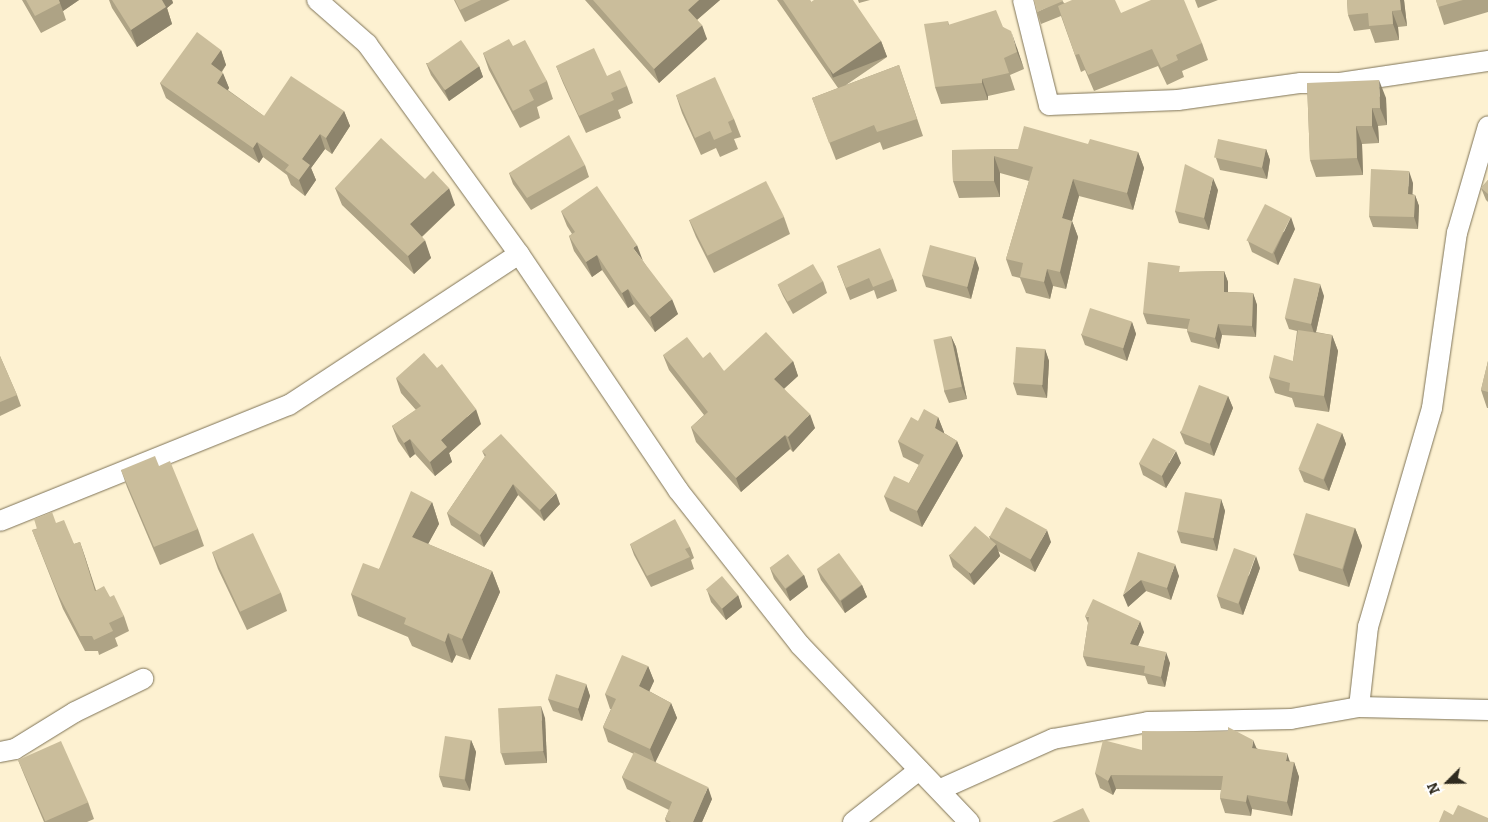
<!DOCTYPE html>
<style>
body{margin:0}
#map{position:relative;width:1488px;height:822px;overflow:hidden;background:#fdf1d1;font-family:Bitter,serif}
div>[style]{position:absolute}
.roads{filter:drop-shadow(0 0 1px #7e7357) drop-shadow(0 0 1px #7e7357)}
.minor>*{height:20px;margin:-10px;padding:0 10px;transform-origin:10px;border-radius:10px;background:#fff}
.wall>*{inset:0;background:#aea385}
.shaded-wall>*{inset:0;background:#8d846c;transform-origin:0 0}
.building>*{inset:0;background:#cabd9b;transform-origin:0 0}
span{translate:-50% -50%;white-space:nowrap;text-align:center;line-height:1.15;-webkit-text-stroke:4px #fefefe;paint-order:stroke}
.north{position:absolute;left:1423px;top:757px;width:50px;height:50px;-webkit-text-stroke:4px #fefefe;paint-order:stroke;rotate:247deg;font-size:14px;font-weight:700;line-height:20px;text-align:center;color:#2f2b1f}
.north::after{content:'';display:block;margin:auto;width:18px;height:22px;background:#2f2b1f;clip-path:polygon(50% 0,100% 100%,50% 72%,0 100%)}
</style>
<div id="map">
<div class="roads">
<div class="minor">
<div style="left:317px;top:0;width:67px;rotate:41.3deg"></div>
<div style="left:367px;top:44px;width:259px;rotate:54.1deg"></div>
<div style="left:519px;top:254px;width:285px;rotate:56deg"></div>
<div style="left:678px;top:490px;width:197px;rotate:51.8deg"></div>
<div style="left:800px;top:645px;width:245px;rotate:46.3deg"></div>
<div style="left:1023px;top:0;width:108px;rotate:76.1deg"></div>
<div style="left:1049px;top:105px;width:129px;rotate:-2.2deg"></div>
<div style="left:1178px;top:100px;width:124px;rotate:-7.9deg"></div>
<div style="left:1301px;top:83px;width:39px"></div>
<div style="left:1340px;top:83px;width:150px;rotate:-8.5deg"></div>
<div style="left:0;top:521px;width:311px;rotate:-21.9deg"></div>
<div style="left:289px;top:405px;width:275px;rotate:-33.3deg"></div>
<div style="left:1359px;top:707px;width:81px;rotate:-83.6deg"></div>
<div style="left:1368px;top:627px;width:228px;rotate:-73.7deg"></div>
<div style="left:1432px;top:408px;width:177px;rotate:-81.9deg"></div>
<div style="left:1457px;top:233px;width:111px;rotate:-73.8deg"></div>
<div style="left:0;top:752px;width:15px;rotate:-11deg"></div>
<div style="left:15px;top:749px;width:70px;rotate:-31.7deg"></div>
<div style="left:75px;top:712px;width:76px;rotate:-25.9deg"></div>
<div style="left:941px;top:789px;width:123px;rotate:-24.1deg"></div>
<div style="left:1053px;top:739px;width:97px;rotate:-10.1deg"></div>
<div style="left:1148px;top:722px;width:143px;rotate:-1.2deg"></div>
<div style="left:1291px;top:719px;width:69px;rotate:-10deg"></div>
<div style="left:1359px;top:707px;width:129px;rotate:1.3deg"></div>
<div style="left:853px;top:822px;width:84px;rotate:-38.2deg"></div>
</div>
</div>
<div class="wall">
<div style="clip-path:polygon(22px 0,79px 0,63px 11px,66px 20px,41px 33px)"></div>
<div style="clip-path:polygon(109px 0,172px 0,173px 3px,167px 8px,172px 24px,137px 47px,112px 8px)"></div>
<div style="clip-path:polygon(454px 0,510px 0,465px 22px)"></div>
<div style="clip-path:polygon(585px 0,720px 0,697px 20px,707px 39px,659px 83px)"></div>
<div style="clip-path:polygon(777px 0,810px 0,811px 2px,881px 41px,887px 57px,846px 85px,899px 65px,923px 136px,883px 150px,880px 142px,836px 160px,812px 98px,838px 88px)"></div>
<div style="clip-path:polygon(858px 0,870px 0,859px 3px)"></div>
<div style="clip-path:polygon(1062px 0,1064px 3px,1121px 13px,1202px 43px,1208px 60px,1182px 71px,1184px 77px,1167px 85px,1158px 66px,1094px 91px,1085px 70px,1081px 72px,1061px 16px,1041px 24px,1037px 12px)"></div>
<div style="clip-path:polygon(1195px 0,1218px 0,1198px 8px)"></div>
<div style="clip-path:polygon(1347px 0,1404px 0,1407px 26px,1398px 27px,1399px 40px,1375px 43px,1370px 29px,1354px 31px,1348px 15px)"></div>
<div style="clip-path:polygon(1436px 0,1488px 0,1488px 12px,1444px 25px)"></div>
<div style="clip-path:polygon(948px 21px,949px 25px,1003px 27px,1017px 48px,1024px 69px,1010px 75px,1015px 90px,988px 96px,988px 100px,941px 104px,935px 87px)"></div>
<div style="clip-path:polygon(513px 46px,547px 81px,553px 99px,537px 107px,540px 118px,520px 128px,489px 70px,483px 53px)"></div>
<div style="clip-path:polygon(221px 50px,226px 65px,222px 72px,229px 88px,228px 90px,264px 116px,344px 111px,350px 126px,332px 154px,325px 149px,311px 168px,316px 180px,305px 196px,291px 185px,287px 175px,263px 157px,259px 163px,166px 98px,160px 83px)"></div>
<div style="clip-path:polygon(426px 63px,479px 66px,483px 77px,449px 101px,431px 75px)"></div>
<div style="clip-path:polygon(556px 66px,607px 76px,627px 86px,633px 103px,618px 110px,621px 118px,586px 133px,563px 83px)"></div>
<div style="clip-path:polygon(1307px 83px,1386px 98px,1387px 125px,1378px 126px,1379px 143px,1362px 144px,1363px 175px,1316px 177px,1310px 160px)"></div>
<div style="clip-path:polygon(676px 95px,734px 119px,741px 137px,734px 139px,738px 149px,720px 157px,716px 148px,701px 155px,682px 113px)"></div>
<div style="clip-path:polygon(1088px 144px,1138px 152px,1144px 168px,1133px 210px,1079px 196px,1072px 221px,1078px 237px,1066px 289px,1053px 286px,1050px 299px,1026px 293px,1020px 278px,1012px 276px,1006px 259px,1029px 181px,1000px 173px,1000px 197px,959px 198px,953px 181px,952px 150px,1018px 149px)"></div>
<div style="clip-path:polygon(1266px 149px,1270px 160px,1267px 179px,1220px 170px,1216px 158px)"></div>
<div style="clip-path:polygon(585px 165px,589px 177px,531px 210px,513px 184px,509px 173px)"></div>
<div style="clip-path:polygon(425px 179px,455px 205px,422px 237px,431px 258px,414px 274px,342px 205px,335px 188px)"></div>
<div style="clip-path:polygon(1488px 180px,1488px 202px,1486px 200px,1481px 188px)"></div>
<div style="clip-path:polygon(1413px 183px,1412px 194px,1415px 195px,1419px 206px,1418px 229px,1373px 227px,1369px 216px)"></div>
<div style="clip-path:polygon(1218px 190px,1209px 230px,1179px 223px,1175px 211px)"></div>
<div style="clip-path:polygon(561px 211px,643px 261px,678px 314px,655px 332px,634px 304px,628px 308px,602px 270px,592px 277px,574px 251px,569px 236px,572px 234px,567px 226px)"></div>
<div style="clip-path:polygon(784px 217px,790px 234px,714px 273px,696px 237px,689px 220px)"></div>
<div style="clip-path:polygon(1295px 229px,1278px 265px,1252px 252px,1248px 241px)"></div>
<div style="clip-path:polygon(837px 266px,893px 279px,897px 291px,877px 299px,874px 290px,850px 300px)"></div>
<div style="clip-path:polygon(979px 268px,971px 299px,926px 287px,922px 275px)"></div>
<div style="clip-path:polygon(1224px 271px,1228px 282px,1228px 292px,1253px 293px,1257px 305px,1256px 337px,1222px 335px,1219px 349px,1191px 342px,1187px 331px,1187px 329px,1147px 324px,1143px 313px,1182px 272px)"></div>
<div style="clip-path:polygon(823px 281px,827px 293px,793px 314px,783px 296px,778px 285px)"></div>
<div style="clip-path:polygon(1324px 296px,1316px 332px,1332px 335px,1338px 351px,1329px 412px,1295px 407px,1292px 398px,1275px 393px,1269px 377px,1293px 361px,1297px 331px,1289px 329px,1285px 318px)"></div>
<div style="clip-path:polygon(1132px 322px,1136px 334px,1127px 361px,1085px 345px,1081px 334px)"></div>
<div style="clip-path:polygon(951px 336px,956px 347px,967px 399px,949px 403px,944px 391px)"></div>
<div style="clip-path:polygon(1045px 349px,1049px 361px,1047px 398px,1017px 395px,1013px 383px)"></div>
<div style="clip-path:polygon(663px 355px,724px 371px,793px 361px,798px 376px,784px 389px,815px 428px,793px 452px,790px 449px,741px 492px,696px 442px,691px 427px,704px 415px,669px 370px)"></div>
<div style="clip-path:polygon(0 356px,17px 395px,21px 406px,0 416px)"></div>
<div style="clip-path:polygon(1488px 361px,1488px 408px,1487px 408px,1481px 390px)"></div>
<div style="clip-path:polygon(396px 378px,481px 424px,449px 453px,452px 462px,435px 476px,415px 454px,410px 458px,398px 441px,392px 426px,416px 410px,401px 393px)"></div>
<div style="clip-path:polygon(1228px 396px,1233px 408px,1214px 456px,1185px 444px,1180px 432px)"></div>
<div style="clip-path:polygon(938px 417px,944px 433px,957px 441px,963px 456px,922px 527px,890px 511px,884px 496px,909px 483px,919px 465px,903px 457px,898px 441px,918px 421px)"></div>
<div style="clip-path:polygon(1342px 433px,1346px 444px,1329px 491px,1304px 482px,1299px 470px)"></div>
<div style="clip-path:polygon(482px 451px,560px 504px,544px 521px,518px 495px,484px 547px,451px 525px,447px 513px,485px 457px)"></div>
<div style="clip-path:polygon(1139px 463px,1181px 463px,1166px 488px,1143px 475px)"></div>
<div style="clip-path:polygon(159px 466px,198px 529px,204px 546px,160px 565px,127px 487px,121px 470px)"></div>
<div style="clip-path:polygon(1221px 499px,1225px 511px,1217px 551px,1181px 543px,1177px 531px)"></div>
<div style="clip-path:polygon(432px 502px,439px 524px,428px 544px,492px 571px,500px 592px,470px 660px,456px 655px,452px 663px,412px 646px,408px 637px,358px 616px,351px 594px,379px 569px)"></div>
<div style="clip-path:polygon(56px 523px,74px 544px,80px 542px,96px 590px,110px 597px,124px 616px,129px 631px,115px 638px,118px 646px,99px 655px,98px 651px,85px 651px,63px 609px,32px 530px)"></div>
<div style="clip-path:polygon(1355px 528px,1362px 546px,1349px 587px,1299px 571px,1293px 554px)"></div>
<div style="clip-path:polygon(989px 536px,1051px 542px,1035px 572px,998px 551px,1000px 556px,974px 585px,953px 567px,949px 555px,990px 539px)"></div>
<div style="clip-path:polygon(630px 544px,690px 547px,694px 558px,691px 560px,694px 569px,651px 587px,634px 555px)"></div>
<div style="clip-path:polygon(212px 552px,281px 593px,287px 611px,247px 630px,218px 569px)"></div>
<div style="clip-path:polygon(1138px 552px,1179px 576px,1171px 600px,1146px 591px,1128px 607px)"></div>
<div style="clip-path:polygon(770px 568px,804px 575px,808px 587px,790px 601px,774px 579px)"></div>
<div style="clip-path:polygon(1260px 568px,1243px 615px,1221px 608px,1217px 596px)"></div>
<div style="clip-path:polygon(817px 569px,862px 585px,867px 597px,845px 613px,821px 580px)"></div>
<div style="clip-path:polygon(707px 590px,738px 595px,742px 607px,726px 620px,711px 602px)"></div>
<div style="clip-path:polygon(1085px 616px,1144px 632px,1138px 646px,1170px 663px,1165px 687px,1148px 684px,1145px 676px,1087px 666px,1083px 656px,1088px 623px)"></div>
<div style="clip-path:polygon(648px 666px,654px 681px,649px 691px,671px 703px,677px 718px,655px 762px,712px 799px,702px 822px,666px 822px,665px 819px,669px 810px,627px 789px,622px 777px,634px 754px,608px 742px,603px 727px,611px 709px,610px 709px,605px 694px)"></div>
<div style="clip-path:polygon(586px 684px,590px 696px,582px 721px,553px 711px,548px 699px)"></div>
<div style="clip-path:polygon(545px 718px,547px 763px,505px 765px,501px 753px)"></div>
<div style="clip-path:polygon(471px 740px,476px 752px,470px 791px,443px 787px,439px 776px)"></div>
<div style="clip-path:polygon(1256px 748px,1290px 762px,1294px 762px,1299px 777px,1292px 816px,1252px 809px,1251px 816px,1225px 813px,1220px 798px,1221px 790px,1116px 789px,1113px 795px,1100px 788px,1095px 773px,1142px 750px)"></div>
<div style="clip-path:polygon(18px 760px,88px 802px,94px 819px,87px 822px,44px 822px,25px 777px)"></div>
</div>
<div class="shaded-wall">
<div style="clip-path:polygon(58px 0,79px 0,63px 11px,60px 3px)"></div>
<div style="clip-path:polygon(159px 0,172px 0,173px 3px,167px 8px,172px 24px,137px 47px,131px 30px)"></div>
<div style="clip-path:polygon(699px 0,720px 0,692px 24px,688px 10px)"></div>
<div style="clip-path:polygon(1400px 0,1404px 0,1407px 26px,1401px 10px)"></div>
<div style="clip-path:polygon(1392px 11px,1398px 27px,1399px 40px,1393px 24px)"></div>
<div style="clip-path:polygon(702px 25px,707px 39px,659px 83px,654px 69px)"></div>
<div style="clip-path:polygon(1011px 31px,1017px 48px,1024px 69px,1017px 52px)"></div>
<div style="left:881px;top:41px;width:17px;height:58px;rotate:69deg"></div>
<div style="clip-path:polygon(221px 50px,226px 65px,216px 79px,211px 64px)"></div>
<div style="clip-path:polygon(479px 66px,483px 77px,449px 101px,444px 89px)"></div>
<div style="clip-path:polygon(223px 73px,229px 88px,222px 98px,217px 83px)"></div>
<div style="clip-path:polygon(982px 79px,988px 96px,988px 100px,982px 83px)"></div>
<div style="clip-path:polygon(1379px 80px,1386px 98px,1387px 125px,1380px 108px)"></div>
<div style="clip-path:polygon(1372px 108px,1378px 126px,1379px 143px,1372px 126px)"></div>
<div style="clip-path:polygon(344px 111px,350px 126px,332px 154px,326px 138px)"></div>
<div style="clip-path:polygon(1356px 126px,1362px 144px,1363px 175px,1357px 158px)"></div>
<div style="clip-path:polygon(320px 134px,325px 149px,311px 168px,316px 180px,305px 196px,299px 180px,302px 159px)"></div>
<div style="clip-path:polygon(257px 142px,263px 157px,259px 163px,253px 148px)"></div>
<div style="clip-path:polygon(1266px 149px,1270px 160px,1267px 179px,1262px 167px)"></div>
<div style="clip-path:polygon(1138px 152px,1144px 168px,1133px 210px,1127px 193px)"></div>
<div style="clip-path:polygon(994px 156px,1000px 173px,1000px 197px,994px 181px)"></div>
<div style="clip-path:polygon(1409px 171px,1413px 183px,1412px 206px,1408px 194px)"></div>
<div style="clip-path:polygon(1213px 178px,1218px 190px,1209px 230px,1204px 218px)"></div>
<div style="clip-path:polygon(1073px 179px,1079px 196px,1072px 221px,1078px 237px,1066px 289px,1060px 272px,1062px 218px)"></div>
<div style="clip-path:polygon(449px 188px,455px 205px,416px 242px,410px 224px)"></div>
<div style="clip-path:polygon(1415px 195px,1419px 206px,1418px 229px,1414px 217px)"></div>
<div style="clip-path:polygon(1291px 217px,1295px 229px,1278px 265px,1274px 253px)"></div>
<div style="clip-path:polygon(425px 240px,431px 258px,414px 274px,408px 256px)"></div>
<div style="clip-path:polygon(637px 245px,643px 261px,633px 248px)"></div>
<div style="clip-path:polygon(597px 255px,602px 270px,592px 277px,586px 262px)"></div>
<div style="clip-path:polygon(975px 257px,979px 268px,971px 299px,967px 287px)"></div>
<div style="clip-path:polygon(1047px 269px,1053px 286px,1050px 299px,1044px 282px)"></div>
<div style="clip-path:polygon(1224px 271px,1228px 282px,1228px 303px,1224px 292px)"></div>
<div style="clip-path:polygon(1320px 284px,1324px 296px,1315px 336px,1311px 324px)"></div>
<div style="clip-path:polygon(628px 289px,634px 304px,628px 308px,622px 293px)"></div>
<div style="clip-path:polygon(1253px 293px,1257px 305px,1256px 337px,1252px 326px)"></div>
<div style="clip-path:polygon(672px 299px,678px 314px,655px 332px,650px 317px)"></div>
<div style="clip-path:polygon(1132px 322px,1136px 334px,1127px 361px,1123px 349px)"></div>
<div style="clip-path:polygon(1218px 324px,1222px 335px,1219px 349px,1215px 338px)"></div>
<div style="clip-path:polygon(1332px 335px,1338px 351px,1329px 412px,1324px 396px)"></div>
<div style="clip-path:polygon(951px 336px,956px 347px,967px 399px,962px 387px)"></div>
<div style="clip-path:polygon(1045px 349px,1049px 361px,1047px 398px,1042px 386px)"></div>
<div style="clip-path:polygon(793px 361px,798px 376px,779px 393px,774px 379px)"></div>
<div style="clip-path:polygon(1228px 396px,1233px 408px,1214px 456px,1210px 444px)"></div>
<div style="clip-path:polygon(476px 409px,481px 424px,449px 453px,452px 462px,435px 476px,430px 462px,441px 440px)"></div>
<div style="clip-path:polygon(810px 414px,815px 428px,793px 452px,788px 437px)"></div>
<div style="clip-path:polygon(938px 417px,944px 432px,941px 444px,935px 428px)"></div>
<div style="clip-path:polygon(1342px 433px,1346px 444px,1329px 491px,1324px 480px)"></div>
<div style="clip-path:polygon(785px 435px,790px 449px,741px 492px,736px 478px)"></div>
<div style="clip-path:polygon(410px 439px,415px 454px,410px 458px,404px 443px)"></div>
<div style="clip-path:polygon(957px 441px,963px 456px,922px 527px,917px 511px)"></div>
<div style="clip-path:polygon(1176px 451px,1181px 463px,1166px 488px,1162px 476px)"></div>
<div style="clip-path:polygon(513px 484px,518px 495px,484px 547px,480px 535px)"></div>
<div style="clip-path:polygon(556px 493px,560px 504px,544px 521px,540px 510px)"></div>
<div style="clip-path:polygon(1221px 499px,1225px 511px,1217px 551px,1213px 539px)"></div>
<div style="clip-path:polygon(432px 502px,439px 524px,420px 559px,412px 537px)"></div>
<div style="clip-path:polygon(1355px 528px,1362px 546px,1349px 587px,1343px 570px)"></div>
<div style="clip-path:polygon(1047px 530px,1051px 542px,1035px 572px,1030px 560px)"></div>
<div style="clip-path:polygon(80px 542px,85px 557px,100px 606px,95px 591px)"></div>
<div style="clip-path:polygon(996px 544px,1000px 556px,974px 585px,969px 573px)"></div>
<div style="clip-path:polygon(1256px 556px,1260px 568px,1243px 615px,1239px 603px)"></div>
<div style="clip-path:polygon(1175px 564px,1179px 576px,1171px 600px,1167px 588px)"></div>
<div style="clip-path:polygon(492px 571px,500px 592px,470px 660px,462px 639px)"></div>
<div style="clip-path:polygon(804px 575px,808px 587px,790px 601px,786px 589px)"></div>
<div style="clip-path:polygon(1141px 580px,1146px 591px,1128px 607px,1123px 595px)"></div>
<div style="clip-path:polygon(862px 585px,867px 597px,845px 613px,841px 601px)"></div>
<div style="clip-path:polygon(738px 595px,742px 607px,726px 620px,722px 608px)"></div>
<div style="clip-path:polygon(1140px 621px,1144px 632px,1134px 655px,1130px 644px)"></div>
<div style="clip-path:polygon(448px 633px,456px 655px,452px 663px,445px 642px)"></div>
<div style="clip-path:polygon(1166px 652px,1170px 663px,1165px 687px,1161px 677px)"></div>
<div style="clip-path:polygon(648px 666px,654px 681px,645px 701px,639px 686px)"></div>
<div style="clip-path:polygon(586px 684px,590px 696px,582px 721px,578px 709px)"></div>
<div style="clip-path:polygon(671px 703px,677px 718px,655px 763px,650px 749px)"></div>
<div style="clip-path:polygon(541px 706px,545px 718px,547px 763px,543px 751px)"></div>
<div style="clip-path:polygon(471px 740px,476px 752px,470px 791px,465px 780px)"></div>
<div style="clip-path:polygon(1253px 740px,1259px 754px,1252px 748px)"></div>
<div style="clip-path:polygon(1287px 753px,1292px 768px,1286px 761px)"></div>
<div style="clip-path:polygon(1294px 762px,1299px 777px,1292px 816px,1287px 802px)"></div>
<div style="clip-path:polygon(1111px 775px,1116px 789px,1113px 795px,1108px 781px)"></div>
<div style="clip-path:polygon(708px 787px,712px 799px,702px 822px,693px 822px)"></div>
<div style="clip-path:polygon(1247px 795px,1252px 809px,1251px 816px,1246px 802px)"></div>
</div>
<div class="building">
<div style="clip-path:polygon(26px 0,59px 0,60px 3px,35px 16px)"></div>
<div style="clip-path:polygon(112px 0,162px 0,166px 7px,131px 30px)"></div>
<div style="clip-path:polygon(455px 0,481px 0,460px 10px)"></div>
<div style="clip-path:polygon(593px 0,699px 0,688px 10px,702px 25px,654px 69px)"></div>
<div style="clip-path:polygon(783px 0,810px 0,811px 2px,814px 0,853px 0,881px 41px,833px 74px)"></div>
<div style="clip-path:polygon(1034px 0,1062px 0,1063px 1px,1037px 12px)"></div>
<div style="clip-path:polygon(1072px 0,1115px 0,1121px 13px,1151px 0,1184px 0,1202px 43px,1176px 55px,1178px 60px,1161px 68px,1152px 49px,1088px 75px,1079px 54px,1075px 55px,1058px 6px)"></div>
<div style="clip-path:polygon(1347px 0,1400px 0,1401px 10px,1392px 11px,1393px 24px,1369px 26px,1368px 13px,1348px 15px)"></div>
<div style="clip-path:polygon(1436px 0,1463px 0,1438px 7px)"></div>
<div style="clip-path:polygon(996px 10px,1003px 27px,1011px 31px,1017px 52px,1004px 58px,1009px 73px,982px 79px,982px 83px,935px 87px,924px 24px,948px 21px,948px 25px)"></div>
<div style="clip-path:polygon(197px 32px,221px 50px,211px 64px,223px 73px,217px 83px,264px 116px,291px 76px,344px 111px,326px 138px,320px 134px,302px 159px,310px 165px,299px 180px,285px 170px,289px 165px,257px 142px,253px 148px,160px 83px)"></div>
<div style="clip-path:polygon(509px 39px,513px 46px,525px 40px,547px 81px,529px 90px,534px 100px,513px 111px,483px 53px)"></div>
<div style="left:461px;top:40px;width:32px;height:42px;rotate:55deg"></div>
<div style="clip-path:polygon(594px 48px,607px 76px,620px 70px,627px 86px,611px 93px,614px 100px,579px 116px,556px 66px)"></div>
<div style="clip-path:polygon(899px 65px,917px 119px,877px 132px,874px 125px,829px 143px,812px 98px)"></div>
<div style="clip-path:polygon(715px 77px,734px 119px,728px 122px,732px 132px,714px 140px,710px 131px,695px 138px,676px 95px)"></div>
<div style="clip-path:polygon(1379px 80px,1380px 108px,1372px 108px,1372px 126px,1356px 126px,1357px 158px,1310px 160px,1307px 83px)"></div>
<div style="clip-path:polygon(1024px 126px,1088px 144px,1090px 139px,1138px 152px,1127px 193px,1073px 179px,1062px 218px,1072px 221px,1060px 272px,1047px 269px,1044px 282px,1020px 277px,1023px 263px,1006px 259px,1033px 167px,994px 156px,994px 181px,953px 181px,952px 150px,1018px 149px)"></div>
<div style="clip-path:polygon(569px 135px,585px 165px,527px 198px,509px 173px)"></div>
<div style="clip-path:polygon(381px 138px,425px 179px,433px 171px,449px 188px,410px 224px,425px 240px,408px 256px,335px 188px)"></div>
<div style="left:1218px;top:139px;width:49px;height:19px;rotate:12deg"></div>
<div style="clip-path:polygon(1185px 164px,1213px 178px,1204px 218px,1175px 211px)"></div>
<div style="clip-path:polygon(1371px 169px,1409px 171px,1408px 194px,1415px 195px,1414px 217px,1369px 216px)"></div>
<div style="clip-path:polygon(1488px 180px,1488px 194px,1481px 188px)"></div>
<div style="left:766px;top:181px;width:40px;height:86px;rotate:63deg"></div>
<div style="clip-path:polygon(597px 186px,637px 245px,633px 248px,672px 299px,650px 317px,628px 289px,622px 293px,597px 255px,586px 262px,569px 236px,575px 232px,561px 211px)"></div>
<div style="left:1265px;top:204px;width:29px;height:41px;rotate:27deg"></div>
<div style="left:930px;top:245px;width:47px;height:31px;rotate:15deg"></div>
<div style="clip-path:polygon(880px 248px,893px 279px,873px 287px,869px 278px,846px 288px,837px 266px)"></div>
<div style="clip-path:polygon(1148px 262px,1180px 266px,1179px 272px,1224px 271px,1224px 292px,1253px 293px,1252px 326px,1218px 324px,1215px 338px,1187px 331px,1190px 319px,1143px 313px)"></div>
<div style="left:813px;top:264px;width:20px;height:41px;rotate:60deg"></div>
<div style="left:1294px;top:278px;width:27px;height:41px;rotate:13deg"></div>
<div style="left:1090px;top:308px;width:44px;height:28px;rotate:18deg"></div>
<div style="clip-path:polygon(1298px 330px,1332px 335px,1324px 396px,1289px 391px,1290px 383px,1269px 377px,1274px 355px,1293px 361px)"></div>
<div style="clip-path:polygon(766px 332px,793px 361px,774px 379px,810px 414px,788px 437px,785px 435px,736px 478px,691px 427px,708px 412px,663px 355px,687px 337px,703px 358px,710px 352px,724px 371px)"></div>
<div style="left:951px;top:336px;width:52px;height:18px;rotate:78deg"></div>
<div style="left:1016px;top:347px;width:29px;height:36px;rotate:4deg"></div>
<div style="clip-path:polygon(424px 353px,437px 368px,442px 364px,476px 409px,441px 440px,447px 447px,430px 462px,410px 439px,404px 443px,392px 426px,421px 406px,396px 378px)"></div>
<div style="clip-path:polygon(0 356px,17px 395px,0 402px)"></div>
<div style="clip-path:polygon(1488px 361px,1488px 392px,1481px 390px)"></div>
<div style="left:1199px;top:385px;width:31px;height:51px;rotate:21deg"></div>
<div style="clip-path:polygon(924px 409px,938px 417px,935px 428px,957px 441px,917px 511px,884px 496px,894px 476px,909px 483px,924px 455px,898px 441px,911px 417px,918px 421px)"></div>
<div style="left:1317px;top:423px;width:27px;height:50px;rotate:22deg"></div>
<div style="clip-path:polygon(501px 434px,556px 493px,540px 510px,513px 484px,480px 535px,447px 513px,486px 455px,482px 451px)"></div>
<div style="left:1153px;top:438px;width:26px;height:29px;rotate:29deg"></div>
<div style="clip-path:polygon(155px 456px,159px 466px,170px 461px,198px 529px,154px 547px,121px 470px)"></div>
<div style="clip-path:polygon(411px 491px,432px 502px,412px 537px,492px 571px,462px 639px,448px 633px,445px 642px,404px 624px,406px 618px,351px 594px,363px 563px,379px 569px)"></div>
<div style="left:1185px;top:492px;width:37px;height:40px;rotate:11deg"></div>
<div style="left:1006px;top:507px;width:47px;height:34px;rotate:29deg"></div>
<div style="clip-path:polygon(52px 512px,56px 523px,64px 520px,74px 544px,80px 542px,95px 591px,104px 586px,110px 597px,114px 595px,124px 616px,109px 623px,113px 631px,94px 640px,92px 636px,80px 636px,58px 594px,32px 530px,37px 529px,34px 519px)"></div>
<div style="left:1306px;top:513px;width:51px;height:43px;rotate:17deg"></div>
<div style="clip-path:polygon(675px 519px,690px 547px,685px 549px,690px 557px,647px 576px,630px 544px)"></div>
<div style="left:975px;top:526px;width:28px;height:39px;rotate:41deg"></div>
<div style="left:253px;top:533px;width:66px;height:45px;rotate:65deg"></div>
<div style="left:1234px;top:548px;width:23px;height:51px;rotate:20deg"></div>
<div style="clip-path:polygon(1138px 552px,1175px 564px,1167px 588px,1141px 580px,1123px 595px)"></div>
<div style="left:839px;top:553px;width:39px;height:27px;rotate:54deg"></div>
<div style="left:788px;top:554px;width:26px;height:23px;rotate:53deg"></div>
<div style="left:722px;top:576px;width:25px;height:21px;rotate:50deg"></div>
<div style="clip-path:polygon(1093px 599px,1140px 621px,1130px 644px,1166px 652px,1161px 677px,1144px 673px,1145px 666px,1083px 656px,1089px 617px,1085px 616px)"></div>
<div style="clip-path:polygon(622px 655px,648px 666px,639px 686px,671px 703px,650px 749px,603px 727px,616px 699px,605px 694px)"></div>
<div style="left:556px;top:674px;width:32px;height:26px;rotate:18deg"></div>
<div style="left:541px;top:706px;width:45px;height:43px;rotate:87deg"></div>
<div style="clip-path:polygon(1228px 727px,1253px 740px,1252px 748px,1287px 753px,1286px 761px,1294px 762px,1287px 802px,1247px 795px,1246px 802px,1220px 798px,1223px 776px,1111px 775px,1108px 781px,1095px 773px,1103px 740px,1142px 750px,1142px 731px,1228px 732px)"></div>
<div style="left:445px;top:736px;width:26px;height:40px;rotate:9deg"></div>
<div style="left:61px;top:741px;width:67px;height:47px;rotate:66deg"></div>
<div style="clip-path:polygon(634px 752px,708px 787px,693px 822px,671px 822px,665px 819px,672px 802px,622px 777px)"></div>
<div style="clip-path:polygon(1458px 805px,1488px 818px,1488px 822px,1439px 822px,1444px 810px,1453px 815px)"></div>
<div style="clip-path:polygon(1083px 808px,1090px 822px,1052px 822px)"></div>
</div>
<div class="north">N</div>
</div>
